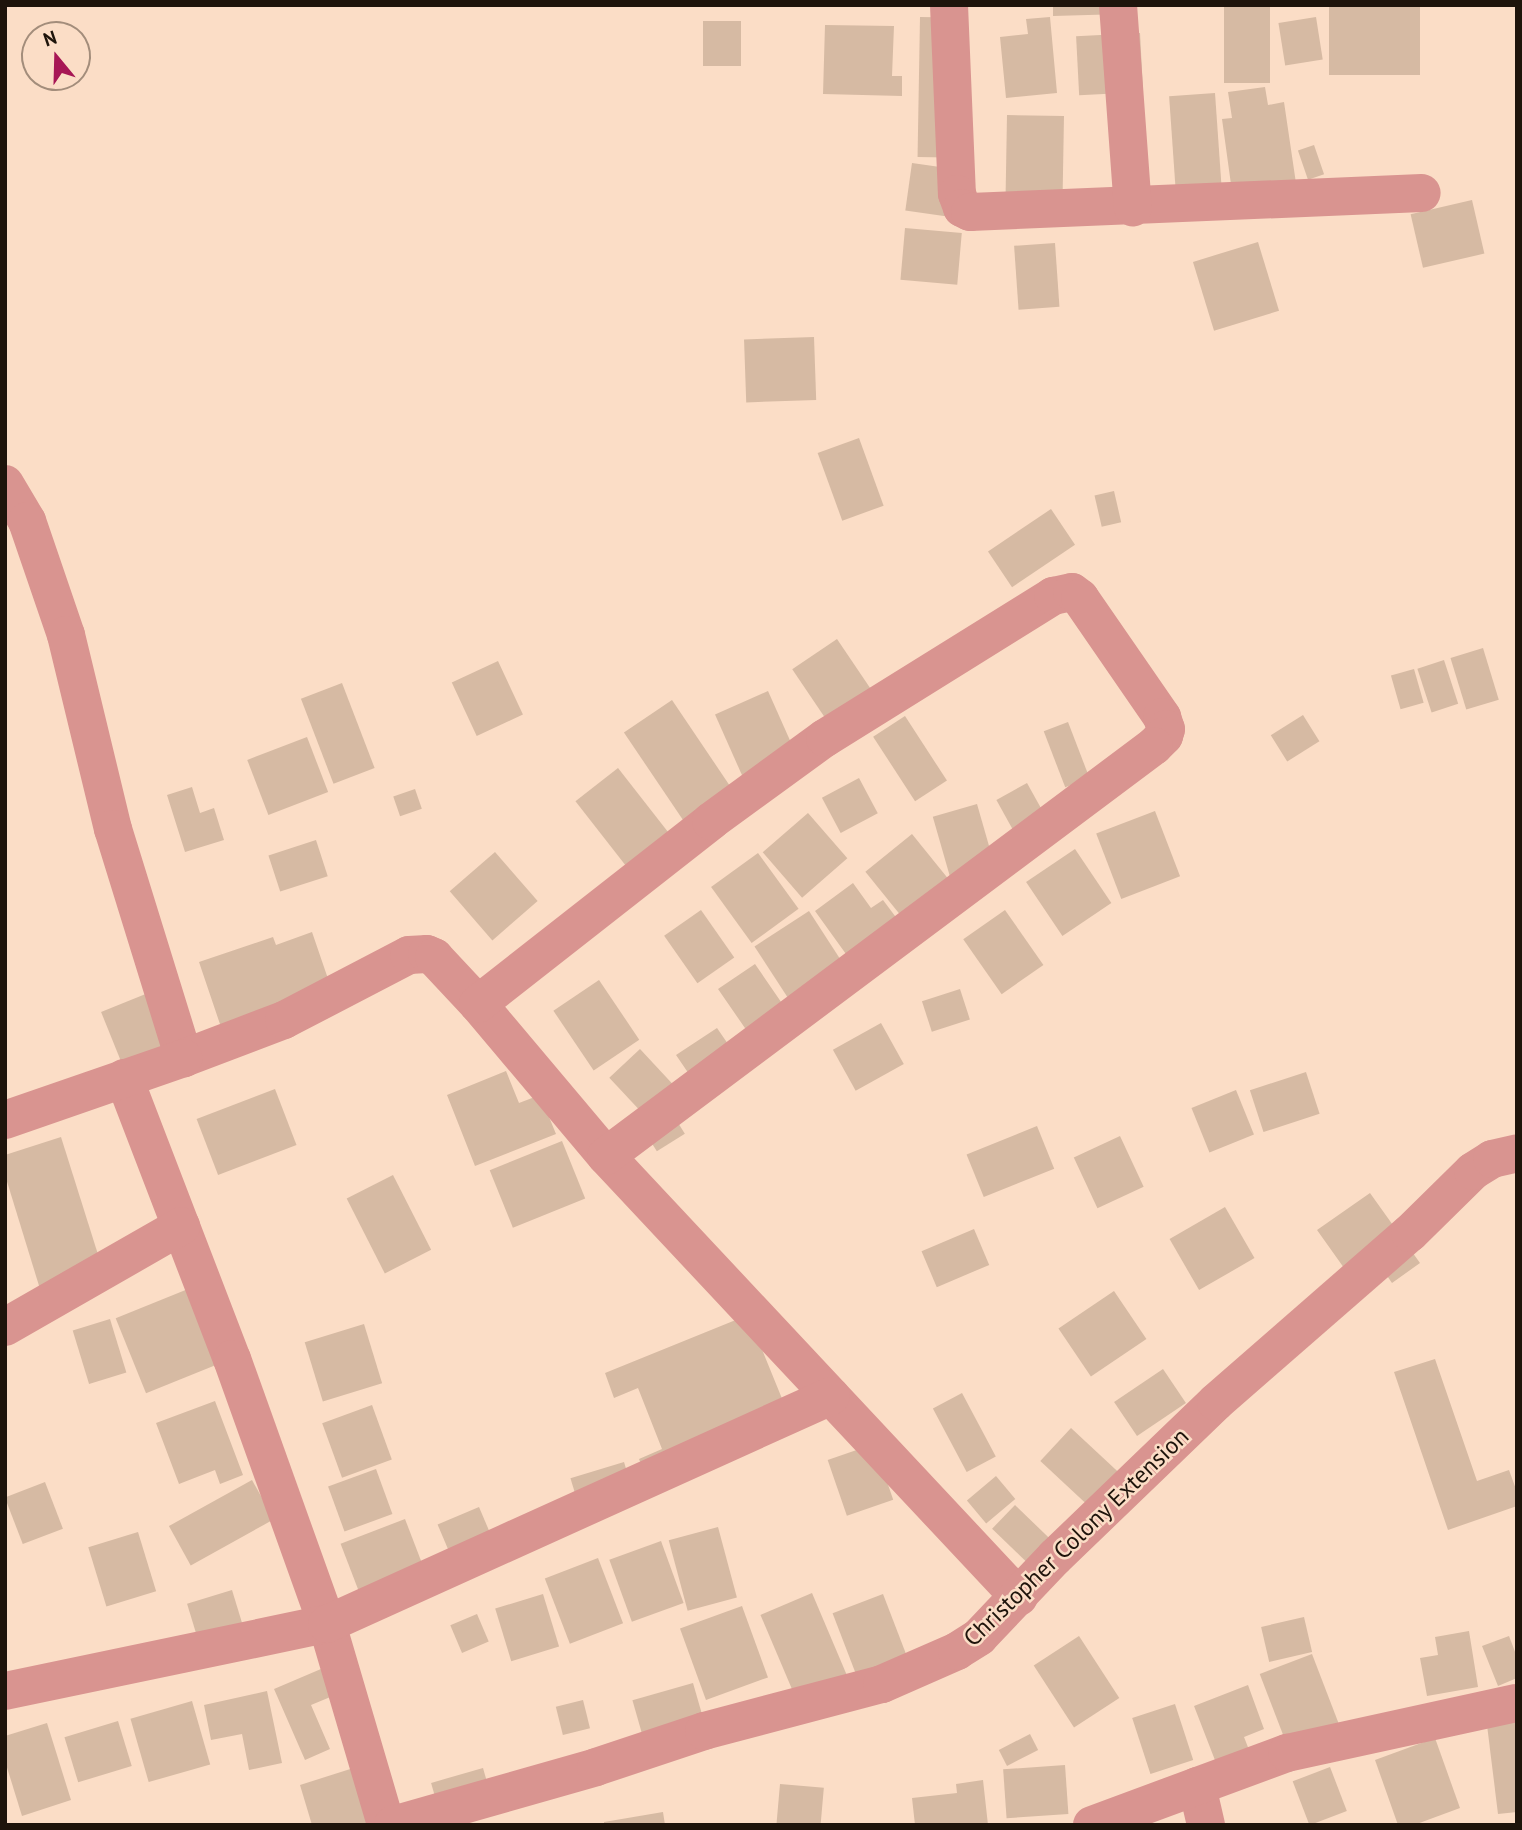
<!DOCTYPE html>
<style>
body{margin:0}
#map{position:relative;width:1522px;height:1830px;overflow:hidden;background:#fbddc6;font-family:"PT Sans",sans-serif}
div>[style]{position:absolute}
.building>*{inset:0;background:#d6baa3;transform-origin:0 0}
.minor>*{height:38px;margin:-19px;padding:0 19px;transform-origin:19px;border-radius:19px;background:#d99490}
span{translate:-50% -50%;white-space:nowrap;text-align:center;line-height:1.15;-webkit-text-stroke:5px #fbddc6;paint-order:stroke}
.street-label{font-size:24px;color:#1e140b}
.frame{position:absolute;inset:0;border:7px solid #1e140b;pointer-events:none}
.north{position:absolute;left:21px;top:21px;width:70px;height:70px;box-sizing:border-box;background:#fbddc6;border:2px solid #a38d7b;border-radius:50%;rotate:341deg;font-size:19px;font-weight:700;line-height:28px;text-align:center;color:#1e140b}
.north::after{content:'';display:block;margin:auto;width:24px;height:32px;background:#a71755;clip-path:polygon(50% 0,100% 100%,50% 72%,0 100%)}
</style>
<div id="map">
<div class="building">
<div style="clip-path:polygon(1053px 5px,1123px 5px,1123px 14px,1053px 16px)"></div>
<div style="left:1224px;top:5px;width:46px;height:78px"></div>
<div style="left:1329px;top:5px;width:91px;height:70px"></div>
<div style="left:920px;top:17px;width:45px;height:140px;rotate:1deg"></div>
<div style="clip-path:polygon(1050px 17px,1057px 93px,1006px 98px,1000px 37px,1028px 34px,1026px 19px)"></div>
<div style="left:1316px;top:17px;width:43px;height:38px;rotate:81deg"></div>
<div style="left:703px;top:21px;width:38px;height:45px"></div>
<div style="clip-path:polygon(825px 25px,894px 26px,892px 76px,902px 76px,902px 96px,823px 94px)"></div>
<div style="left:1140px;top:33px;width:59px;height:64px;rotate:87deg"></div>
<div style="clip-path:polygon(1265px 87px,1268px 105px,1284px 102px,1297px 190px,1233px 199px,1222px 119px,1232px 118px,1228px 92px)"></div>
<div style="left:1215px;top:93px;width:93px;height:46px;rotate:86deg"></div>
<div style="left:1007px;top:115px;width:57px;height:88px;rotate:1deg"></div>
<div style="left:1314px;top:145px;width:31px;height:17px;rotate:71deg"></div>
<div style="left:912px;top:163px;width:53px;height:48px;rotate:8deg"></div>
<div style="left:1472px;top:200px;width:55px;height:63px;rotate:77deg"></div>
<div style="left:905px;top:228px;width:57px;height:52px;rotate:5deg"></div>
<div style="left:1258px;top:242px;width:72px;height:68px;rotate:73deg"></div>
<div style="left:1055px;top:243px;width:64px;height:41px;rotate:86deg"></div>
<div style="left:814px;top:337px;width:63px;height:70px;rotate:88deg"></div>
<div style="left:859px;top:438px;width:72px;height:44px;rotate:70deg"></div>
<div style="left:1114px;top:491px;width:32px;height:20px;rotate:77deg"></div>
<div style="left:1051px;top:509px;width:43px;height:76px;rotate:56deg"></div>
<div style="left:837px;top:639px;width:71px;height:54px;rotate:56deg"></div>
<div style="left:1483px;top:648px;width:54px;height:34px;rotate:73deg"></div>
<div style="left:1444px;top:660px;width:46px;height:28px;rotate:72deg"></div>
<div style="left:498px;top:661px;width:59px;height:51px;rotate:65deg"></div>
<div style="left:1414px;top:669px;width:35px;height:24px;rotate:74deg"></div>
<div style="left:342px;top:683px;width:91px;height:44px;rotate:69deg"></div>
<div style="left:768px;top:691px;width:78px;height:58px;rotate:66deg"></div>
<div style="left:672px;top:700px;width:125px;height:58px;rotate:56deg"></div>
<div style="left:1303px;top:715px;width:31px;height:38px;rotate:58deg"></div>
<div style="left:905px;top:716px;width:77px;height:38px;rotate:57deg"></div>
<div style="left:1068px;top:722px;width:60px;height:26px;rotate:69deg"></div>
<div style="left:307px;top:737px;width:59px;height:64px;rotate:69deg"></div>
<div style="left:618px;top:768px;width:92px;height:54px;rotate:52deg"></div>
<div style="left:859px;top:778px;width:40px;height:42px;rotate:62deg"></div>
<div style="left:1027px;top:783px;width:45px;height:35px;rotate:61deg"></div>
<div style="clip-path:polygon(192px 787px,200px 813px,214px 808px,224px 840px,185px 852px,167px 795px)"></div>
<div style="left:415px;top:789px;width:21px;height:23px;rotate:71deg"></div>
<div style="left:977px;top:804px;width:70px;height:46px;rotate:74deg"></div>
<div style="left:1155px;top:811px;width:70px;height:63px;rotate:69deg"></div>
<div style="left:808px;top:813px;width:60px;height:60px;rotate:49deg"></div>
<div style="left:912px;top:834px;width:80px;height:60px;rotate:51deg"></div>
<div style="left:316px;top:840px;width:38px;height:50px;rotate:72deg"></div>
<div style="left:1075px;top:849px;width:65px;height:59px;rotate:56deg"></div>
<div style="left:495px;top:852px;width:65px;height:60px;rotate:49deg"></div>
<div style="left:758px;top:853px;width:69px;height:58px;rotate:54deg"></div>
<div style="clip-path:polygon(853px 883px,871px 908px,883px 900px,901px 924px,851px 961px,815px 911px)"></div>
<div style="left:701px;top:910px;width:58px;height:45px;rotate:55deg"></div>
<div style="left:1005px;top:910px;width:67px;height:51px;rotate:55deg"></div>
<div style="left:809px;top:911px;width:75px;height:65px;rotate:57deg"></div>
<div style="clip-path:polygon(312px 932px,338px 1008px,223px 1033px,199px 962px,273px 937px,276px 945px)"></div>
<div style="clip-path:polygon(755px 964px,801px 1031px,704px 1096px,676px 1055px,717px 1028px,728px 1044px,747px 1031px,718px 989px)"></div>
<div style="left:599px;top:980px;width:72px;height:55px;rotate:56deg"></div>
<div style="left:960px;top:989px;width:32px;height:40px;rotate:72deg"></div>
<div style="left:153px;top:991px;width:69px;height:56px;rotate:68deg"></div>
<div style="left:881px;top:1023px;width:47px;height:55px;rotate:61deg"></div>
<div style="left:640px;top:1049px;width:60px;height:42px;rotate:47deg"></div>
<div style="clip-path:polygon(506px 1071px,519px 1103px,540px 1095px,556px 1134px,475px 1166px,447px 1095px)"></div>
<div style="left:1306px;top:1072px;width:44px;height:59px;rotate:72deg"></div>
<div style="left:275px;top:1089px;width:60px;height:84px;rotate:69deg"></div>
<div style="left:1236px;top:1090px;width:48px;height:48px;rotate:68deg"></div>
<div style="left:670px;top:1110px;width:28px;height:33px;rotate:58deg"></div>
<div style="left:1037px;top:1126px;width:46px;height:76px;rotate:68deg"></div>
<div style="left:1120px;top:1136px;width:56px;height:51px;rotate:65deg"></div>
<div style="clip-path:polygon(61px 1137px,107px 1283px,44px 1302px,5px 1175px,5px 1155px)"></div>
<div style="left:562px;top:1141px;width:62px;height:78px;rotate:68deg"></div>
<div style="left:393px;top:1175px;width:84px;height:52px;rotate:63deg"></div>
<div style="clip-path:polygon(1370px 1193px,1420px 1263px,1392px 1283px,1379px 1264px,1354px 1282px,1317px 1230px)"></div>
<div style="left:1225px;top:1207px;width:59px;height:64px;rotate:60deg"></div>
<div style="left:974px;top:1229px;width:39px;height:57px;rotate:67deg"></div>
<div style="left:188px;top:1289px;width:81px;height:78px;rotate:68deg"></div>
<div style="left:1114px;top:1291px;width:58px;height:67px;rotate:56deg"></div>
<div style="clip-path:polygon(748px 1315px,794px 1428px,650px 1486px,639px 1459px,662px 1449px,638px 1388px,614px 1398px,605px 1373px)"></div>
<div style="left:110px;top:1319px;width:56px;height:39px;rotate:73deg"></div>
<div style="left:364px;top:1324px;width:62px;height:62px;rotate:73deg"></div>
<div style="clip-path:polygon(1435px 1359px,1477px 1481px,1509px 1470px,1517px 1492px,1517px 1506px,1448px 1530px,1394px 1372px)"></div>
<div style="left:1163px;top:1369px;width:41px;height:59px;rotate:56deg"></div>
<div style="left:962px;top:1393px;width:72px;height:33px;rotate:62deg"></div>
<div style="clip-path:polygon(215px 1401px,243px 1475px,220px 1484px,215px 1470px,179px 1484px,156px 1423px)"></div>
<div style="left:372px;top:1405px;width:58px;height:53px;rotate:70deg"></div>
<div style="left:1071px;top:1428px;width:65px;height:45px;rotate:43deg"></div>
<div style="left:874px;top:1444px;width:59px;height:49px;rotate:71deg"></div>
<div style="left:624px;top:1462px;width:37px;height:56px;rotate:73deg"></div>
<div style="left:376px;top:1469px;width:48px;height:51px;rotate:70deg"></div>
<div style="left:996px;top:1476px;width:30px;height:38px;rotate:50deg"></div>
<div style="left:252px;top:1480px;width:45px;height:95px;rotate:61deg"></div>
<div style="left:45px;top:1482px;width:50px;height:43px;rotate:69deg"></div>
<div style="left:1015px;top:1505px;width:64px;height:33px;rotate:44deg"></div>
<div style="left:479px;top:1507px;width:44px;height:45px;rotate:67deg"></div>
<div style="left:405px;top:1519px;width:68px;height:69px;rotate:69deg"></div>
<div style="left:718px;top:1527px;width:73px;height:51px;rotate:75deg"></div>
<div style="left:138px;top:1532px;width:62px;height:52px;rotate:73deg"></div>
<div style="left:661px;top:1541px;width:66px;height:55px;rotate:70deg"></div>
<div style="left:598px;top:1558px;width:70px;height:57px;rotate:69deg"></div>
<div style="left:232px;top:1590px;width:47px;height:47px;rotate:73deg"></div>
<div style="left:812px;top:1593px;width:95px;height:56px;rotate:67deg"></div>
<div style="left:543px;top:1594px;width:55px;height:50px;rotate:73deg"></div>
<div style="left:883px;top:1594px;width:68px;height:54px;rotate:69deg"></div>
<div style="left:742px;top:1606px;width:76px;height:66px;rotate:70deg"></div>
<div style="left:477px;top:1614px;width:30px;height:29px;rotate:67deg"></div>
<div style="left:1304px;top:1617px;width:36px;height:44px;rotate:77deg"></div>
<div style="clip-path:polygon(1469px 1631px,1478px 1687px,1427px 1696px,1420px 1658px,1438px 1655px,1435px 1637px)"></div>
<div style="left:1079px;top:1636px;width:74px;height:54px;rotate:57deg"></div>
<div style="clip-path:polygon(1509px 1636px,1517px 1657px,1517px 1678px,1498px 1686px,1482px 1646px)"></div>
<div style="left:1312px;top:1654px;width:75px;height:56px;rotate:69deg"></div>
<div style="clip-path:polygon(328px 1666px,340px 1693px,311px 1705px,330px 1749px,305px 1760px,274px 1689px)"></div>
<div style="left:693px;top:1683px;width:36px;height:63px;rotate:74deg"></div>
<div style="clip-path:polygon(1248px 1685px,1264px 1729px,1244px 1737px,1251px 1755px,1218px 1768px,1194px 1706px)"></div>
<div style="clip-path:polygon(267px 1691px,282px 1763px,249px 1770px,242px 1734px,211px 1740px,204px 1705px)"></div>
<div style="left:583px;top:1700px;width:29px;height:28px;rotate:76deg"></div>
<div style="left:192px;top:1701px;width:66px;height:64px;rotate:74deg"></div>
<div style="left:1175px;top:1704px;width:59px;height:45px;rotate:72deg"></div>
<div style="left:118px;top:1721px;width:47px;height:56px;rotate:73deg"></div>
<div style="clip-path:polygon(1517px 1721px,1517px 1812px,1498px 1814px,1487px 1725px)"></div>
<div style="clip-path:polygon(47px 1723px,71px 1800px,22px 1816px,5px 1761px,5px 1736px)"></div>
<div style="left:1030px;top:1734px;width:18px;height:35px;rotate:63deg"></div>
<div style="clip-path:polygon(1435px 1738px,1460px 1808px,1414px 1825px,1398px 1825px,1375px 1760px)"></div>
<div style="clip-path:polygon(366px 1764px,381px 1825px,312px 1825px,300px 1785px)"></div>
<div style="left:1065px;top:1765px;width:49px;height:62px;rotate:86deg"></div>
<div style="left:1330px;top:1767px;width:47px;height:40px;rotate:69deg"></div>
<div style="left:483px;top:1768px;width:35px;height:54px;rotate:74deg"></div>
<div style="clip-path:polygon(983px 1780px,988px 1825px,915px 1825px,912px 1798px,957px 1793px,956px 1784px)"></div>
<div style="left:780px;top:1784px;width:44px;height:41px;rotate:5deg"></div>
<div style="clip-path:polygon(663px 1812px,665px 1825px,604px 1825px,604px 1822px)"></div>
</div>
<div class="minor">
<div style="left:949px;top:5px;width:189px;rotate:87.6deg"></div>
<div style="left:957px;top:194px;width:15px;rotate:70deg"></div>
<div style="left:962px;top:208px;width:9px;rotate:27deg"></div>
<div style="left:970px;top:212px;width:452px;rotate:-2.4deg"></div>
<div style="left:1118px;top:5px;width:203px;rotate:85.8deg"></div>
<div style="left:5px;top:484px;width:43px;rotate:59.3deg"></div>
<div style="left:27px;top:521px;width:120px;rotate:71.1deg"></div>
<div style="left:66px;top:635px;width:200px;rotate:76.4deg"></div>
<div style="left:113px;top:829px;width:240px;rotate:72.8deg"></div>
<div style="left:184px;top:1058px;width:107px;rotate:-20.8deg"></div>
<div style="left:284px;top:1020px;width:141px;rotate:-27.5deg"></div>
<div style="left:409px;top:955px;width:18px;rotate:-3deg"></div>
<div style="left:427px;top:954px;width:8px;rotate:23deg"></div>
<div style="left:434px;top:957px;width:64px;rotate:46.9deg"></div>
<div style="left:478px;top:1004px;width:199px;rotate:49.9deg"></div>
<div style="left:606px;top:1156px;width:604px;rotate:46.88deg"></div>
<div style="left:478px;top:1004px;width:296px;rotate:-38.1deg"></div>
<div style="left:711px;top:821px;width:141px;rotate:-36.1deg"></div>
<div style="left:825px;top:738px;width:269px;rotate:-31.9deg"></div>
<div style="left:1053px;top:596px;width:19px;rotate:-12deg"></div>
<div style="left:1072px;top:592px;width:10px;rotate:37deg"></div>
<div style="left:1080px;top:598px;width:145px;rotate:55.4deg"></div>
<div style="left:1162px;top:717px;width:13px;rotate:72deg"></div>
<div style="left:1166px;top:729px;width:7px;rotate:106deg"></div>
<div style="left:1164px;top:736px;width:14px;rotate:135deg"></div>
<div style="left:1154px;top:746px;width:684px;rotate:143.2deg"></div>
<div style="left:124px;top:1078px;width:301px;rotate:69deg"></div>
<div style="left:232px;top:1359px;width:282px;rotate:70.3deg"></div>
<div style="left:327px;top:1624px;width:209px;rotate:73.6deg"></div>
<div style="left:5px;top:1120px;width:189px;rotate:-19.1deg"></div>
<div style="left:5px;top:1327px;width:203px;rotate:-29.8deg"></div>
<div style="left:5px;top:1691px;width:329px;rotate:-11.8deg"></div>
<div style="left:327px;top:1624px;width:553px;rotate:-24.34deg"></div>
<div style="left:1197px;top:1786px;width:40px;rotate:77deg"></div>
<div style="left:393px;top:1825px;width:211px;rotate:-15.9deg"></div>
<div style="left:596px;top:1767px;width:114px;rotate:-18.4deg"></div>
<div style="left:704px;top:1731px;width:184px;rotate:-14.8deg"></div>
<div style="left:882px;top:1684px;width:82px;rotate:-23.7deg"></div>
<div style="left:957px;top:1651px;width:26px;rotate:-32deg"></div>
<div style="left:979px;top:1637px;width:110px;rotate:-46.5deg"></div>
<div style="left:1055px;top:1557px;width:223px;rotate:-43.9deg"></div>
<div style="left:1216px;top:1402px;width:257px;rotate:-41.1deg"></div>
<div style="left:1410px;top:1233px;width:88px;rotate:-44.5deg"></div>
<div style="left:1473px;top:1171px;width:22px;rotate:-32deg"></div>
<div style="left:1492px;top:1159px;width:26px;rotate:-13deg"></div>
<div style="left:1092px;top:1825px;width:208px;rotate:-20.3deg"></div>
<div style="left:1287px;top:1753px;width:235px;rotate:-12.3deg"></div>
</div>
<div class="street-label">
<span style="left:1076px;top:1537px;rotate:-44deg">Christopher Colony Extension</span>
</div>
<div class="frame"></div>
<div class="north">N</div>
</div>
